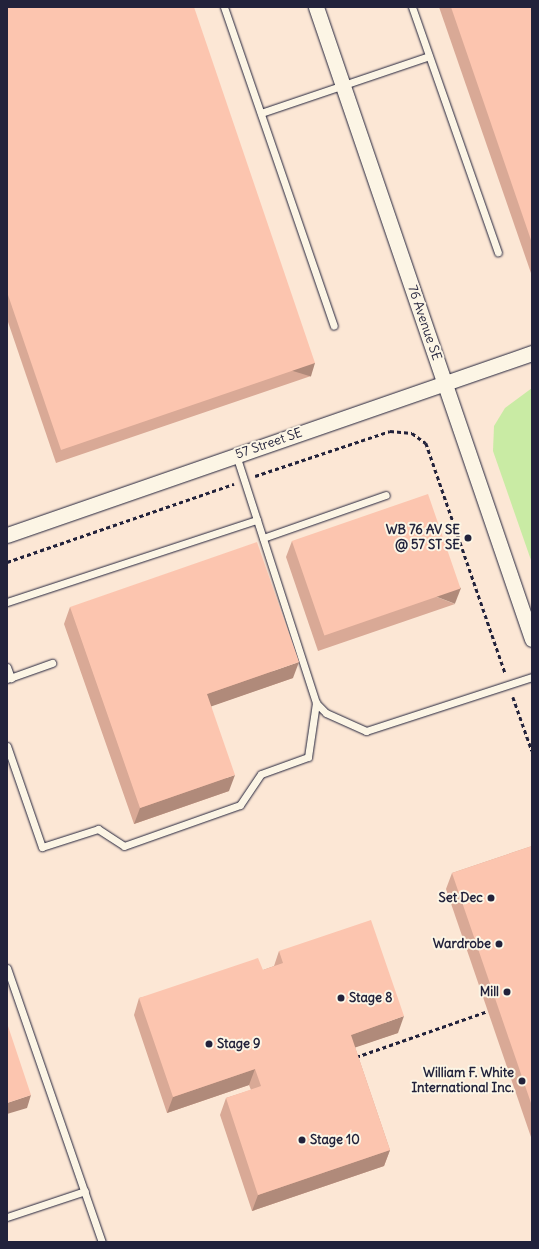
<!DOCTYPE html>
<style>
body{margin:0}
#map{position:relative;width:539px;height:1249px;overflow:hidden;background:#fcf5e5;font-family:Delius,sans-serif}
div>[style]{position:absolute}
.built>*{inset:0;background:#fce7d5;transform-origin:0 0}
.green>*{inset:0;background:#c9eba4}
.path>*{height:2.5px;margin-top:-1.25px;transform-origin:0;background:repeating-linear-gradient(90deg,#22223b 0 4px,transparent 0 7px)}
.roads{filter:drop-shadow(0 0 1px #22223b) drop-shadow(0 0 1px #22223b)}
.lane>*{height:7px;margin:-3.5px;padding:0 3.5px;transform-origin:3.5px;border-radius:3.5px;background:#fcf5e5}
.street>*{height:15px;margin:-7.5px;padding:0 7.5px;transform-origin:7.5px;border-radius:7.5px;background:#fcf5e5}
.wall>*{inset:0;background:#d9a996}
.shaded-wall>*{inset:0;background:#b08a7a;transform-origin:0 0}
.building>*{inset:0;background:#fcc5af;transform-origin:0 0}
.dots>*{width:11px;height:11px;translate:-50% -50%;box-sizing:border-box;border:2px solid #fcf5e5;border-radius:50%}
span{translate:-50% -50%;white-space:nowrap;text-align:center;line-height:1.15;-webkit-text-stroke:4px #fcf5e5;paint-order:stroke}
.street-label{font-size:13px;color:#22223b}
.poi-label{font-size:13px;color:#22223b;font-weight:700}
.right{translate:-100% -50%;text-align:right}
.left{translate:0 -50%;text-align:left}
.frame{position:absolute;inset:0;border:8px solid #22223b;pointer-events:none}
</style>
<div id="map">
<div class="built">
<div style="left:7px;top:7px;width:525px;height:1235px"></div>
</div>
<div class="green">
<div style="clip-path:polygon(532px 388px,532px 563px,493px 451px,494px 426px,505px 408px)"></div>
</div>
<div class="path">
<div style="left:255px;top:476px;width:142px;rotate:-18.4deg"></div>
<div style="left:390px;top:431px;width:22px;rotate:5deg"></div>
<div style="left:412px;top:433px;width:17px;rotate:36deg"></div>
<div style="left:426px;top:443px;width:243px;rotate:71deg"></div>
<div style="left:7px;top:562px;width:240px;rotate:-19deg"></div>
<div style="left:513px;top:697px;width:57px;rotate:70.6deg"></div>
<div style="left:356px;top:1057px;width:140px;rotate:-19.2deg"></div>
</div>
<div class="roads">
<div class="lane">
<div style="left:224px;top:7px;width:337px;rotate:71deg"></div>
<div style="left:412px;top:7px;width:260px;rotate:70.7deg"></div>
<div style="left:261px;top:113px;width:177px;rotate:-18.7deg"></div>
<div style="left:257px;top:520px;width:192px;rotate:72.1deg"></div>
<div style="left:316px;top:703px;width:14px;rotate:45deg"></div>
<div style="left:326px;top:713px;width:44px;rotate:24.2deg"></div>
<div style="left:366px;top:731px;width:175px;rotate:-18deg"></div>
<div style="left:263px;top:538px;width:130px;rotate:-19.3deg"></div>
<div style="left:7px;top:602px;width:263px;rotate:-18.2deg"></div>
<div style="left:257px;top:520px;width:68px;rotate:-107.9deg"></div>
<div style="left:7px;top:667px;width:12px;rotate:70deg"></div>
<div style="left:7px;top:679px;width:48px;rotate:-19.6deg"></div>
<div style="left:7px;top:746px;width:107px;rotate:70.9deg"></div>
<div style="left:42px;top:847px;width:59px;rotate:-17.8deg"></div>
<div style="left:98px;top:829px;width:31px;rotate:33deg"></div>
<div style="left:124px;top:846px;width:123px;rotate:-19.5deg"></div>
<div style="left:240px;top:805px;width:37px;rotate:-56deg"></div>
<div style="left:261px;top:774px;width:50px;rotate:-19.9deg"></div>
<div style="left:308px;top:757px;width:55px;rotate:-81.6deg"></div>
<div style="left:7px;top:968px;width:290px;rotate:70.9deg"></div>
<div style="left:7px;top:1217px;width:82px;rotate:-18.4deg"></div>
</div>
<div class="street">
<div style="left:316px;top:7px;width:668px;rotate:71.13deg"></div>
<div style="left:7px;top:535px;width:556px;rotate:-19.12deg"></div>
</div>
</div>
<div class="wall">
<div style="clip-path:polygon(7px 7px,311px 376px,56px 463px,7px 319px)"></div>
<div style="clip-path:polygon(439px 7px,532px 7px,532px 276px)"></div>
<div style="clip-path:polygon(292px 541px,455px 604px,318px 651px,286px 557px)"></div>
<div style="clip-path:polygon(70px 607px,293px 678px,211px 706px,229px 791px,134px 824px,64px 624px)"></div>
<div style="clip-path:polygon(532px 846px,532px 1140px,446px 889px,452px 873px)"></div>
<div style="clip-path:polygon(279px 951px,398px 1033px,355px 1047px,390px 1150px,384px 1166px,252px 1211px,220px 1115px,226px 1098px,251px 1090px,249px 1085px,167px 1113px,134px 1015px,139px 998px,263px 970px,274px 966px)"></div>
</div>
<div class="shaded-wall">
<div style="left:315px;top:363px;width:14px;height:268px;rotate:107deg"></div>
<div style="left:461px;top:588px;width:17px;height:145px;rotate:111deg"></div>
<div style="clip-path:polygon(299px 662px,293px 678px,201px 710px,207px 694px)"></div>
<div style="clip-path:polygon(235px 775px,229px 791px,134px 824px,140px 808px)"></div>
<div style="clip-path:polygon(404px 1016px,398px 1033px,345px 1051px,351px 1035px)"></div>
<div style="clip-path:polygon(255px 1069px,249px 1085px,167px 1113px,173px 1097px)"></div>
<div style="clip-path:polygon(31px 1095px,27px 1108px,7px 1114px,7px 1103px)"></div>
<div style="clip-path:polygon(390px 1150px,384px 1166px,252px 1211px,258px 1195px)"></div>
</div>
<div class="building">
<div style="clip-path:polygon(7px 7px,194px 7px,315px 363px,61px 450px,7px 292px)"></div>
<div style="clip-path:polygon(451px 7px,532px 7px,532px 243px)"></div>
<div style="left:428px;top:494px;width:100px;height:144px;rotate:71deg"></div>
<div style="clip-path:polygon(257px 542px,299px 662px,207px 694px,235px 775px,140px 808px,70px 607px)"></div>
<div style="clip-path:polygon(532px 846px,532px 1106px,452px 873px)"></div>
<div style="clip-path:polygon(371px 920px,404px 1016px,351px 1035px,390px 1150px,258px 1195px,226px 1098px,261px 1086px,255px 1069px,173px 1097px,139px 998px,258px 958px,263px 970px,283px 963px,279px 951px)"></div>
<div style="clip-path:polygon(7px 1023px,31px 1095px,7px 1103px)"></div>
</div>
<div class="dots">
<div style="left:468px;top:538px;background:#22223b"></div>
<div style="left:491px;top:898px;background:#22223b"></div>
<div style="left:499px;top:944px;background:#22223b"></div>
<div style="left:507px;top:992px;background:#22223b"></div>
<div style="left:341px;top:998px;background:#22223b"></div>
<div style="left:209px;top:1044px;background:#22223b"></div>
<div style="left:522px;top:1081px;background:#22223b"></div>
<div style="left:302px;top:1140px;background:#22223b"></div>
</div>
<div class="street-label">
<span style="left:424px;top:323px;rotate:71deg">76 Avenue SE</span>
<span style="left:269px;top:444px;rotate:-19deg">57 Street SE</span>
</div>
<div class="poi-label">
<span class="right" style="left:460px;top:538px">WB 76 AV SE<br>@ 57 ST SE</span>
<span class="right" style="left:483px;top:898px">Set Dec</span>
<span class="right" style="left:491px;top:944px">Wardrobe</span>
<span class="right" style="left:499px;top:992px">Mill</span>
<span class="left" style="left:349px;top:998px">Stage 8</span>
<span class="left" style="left:217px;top:1044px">Stage 9</span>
<span class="right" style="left:514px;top:1081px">William F. White<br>International Inc.</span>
<span class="left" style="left:310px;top:1140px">Stage 10</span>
</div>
<div class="frame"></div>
</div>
